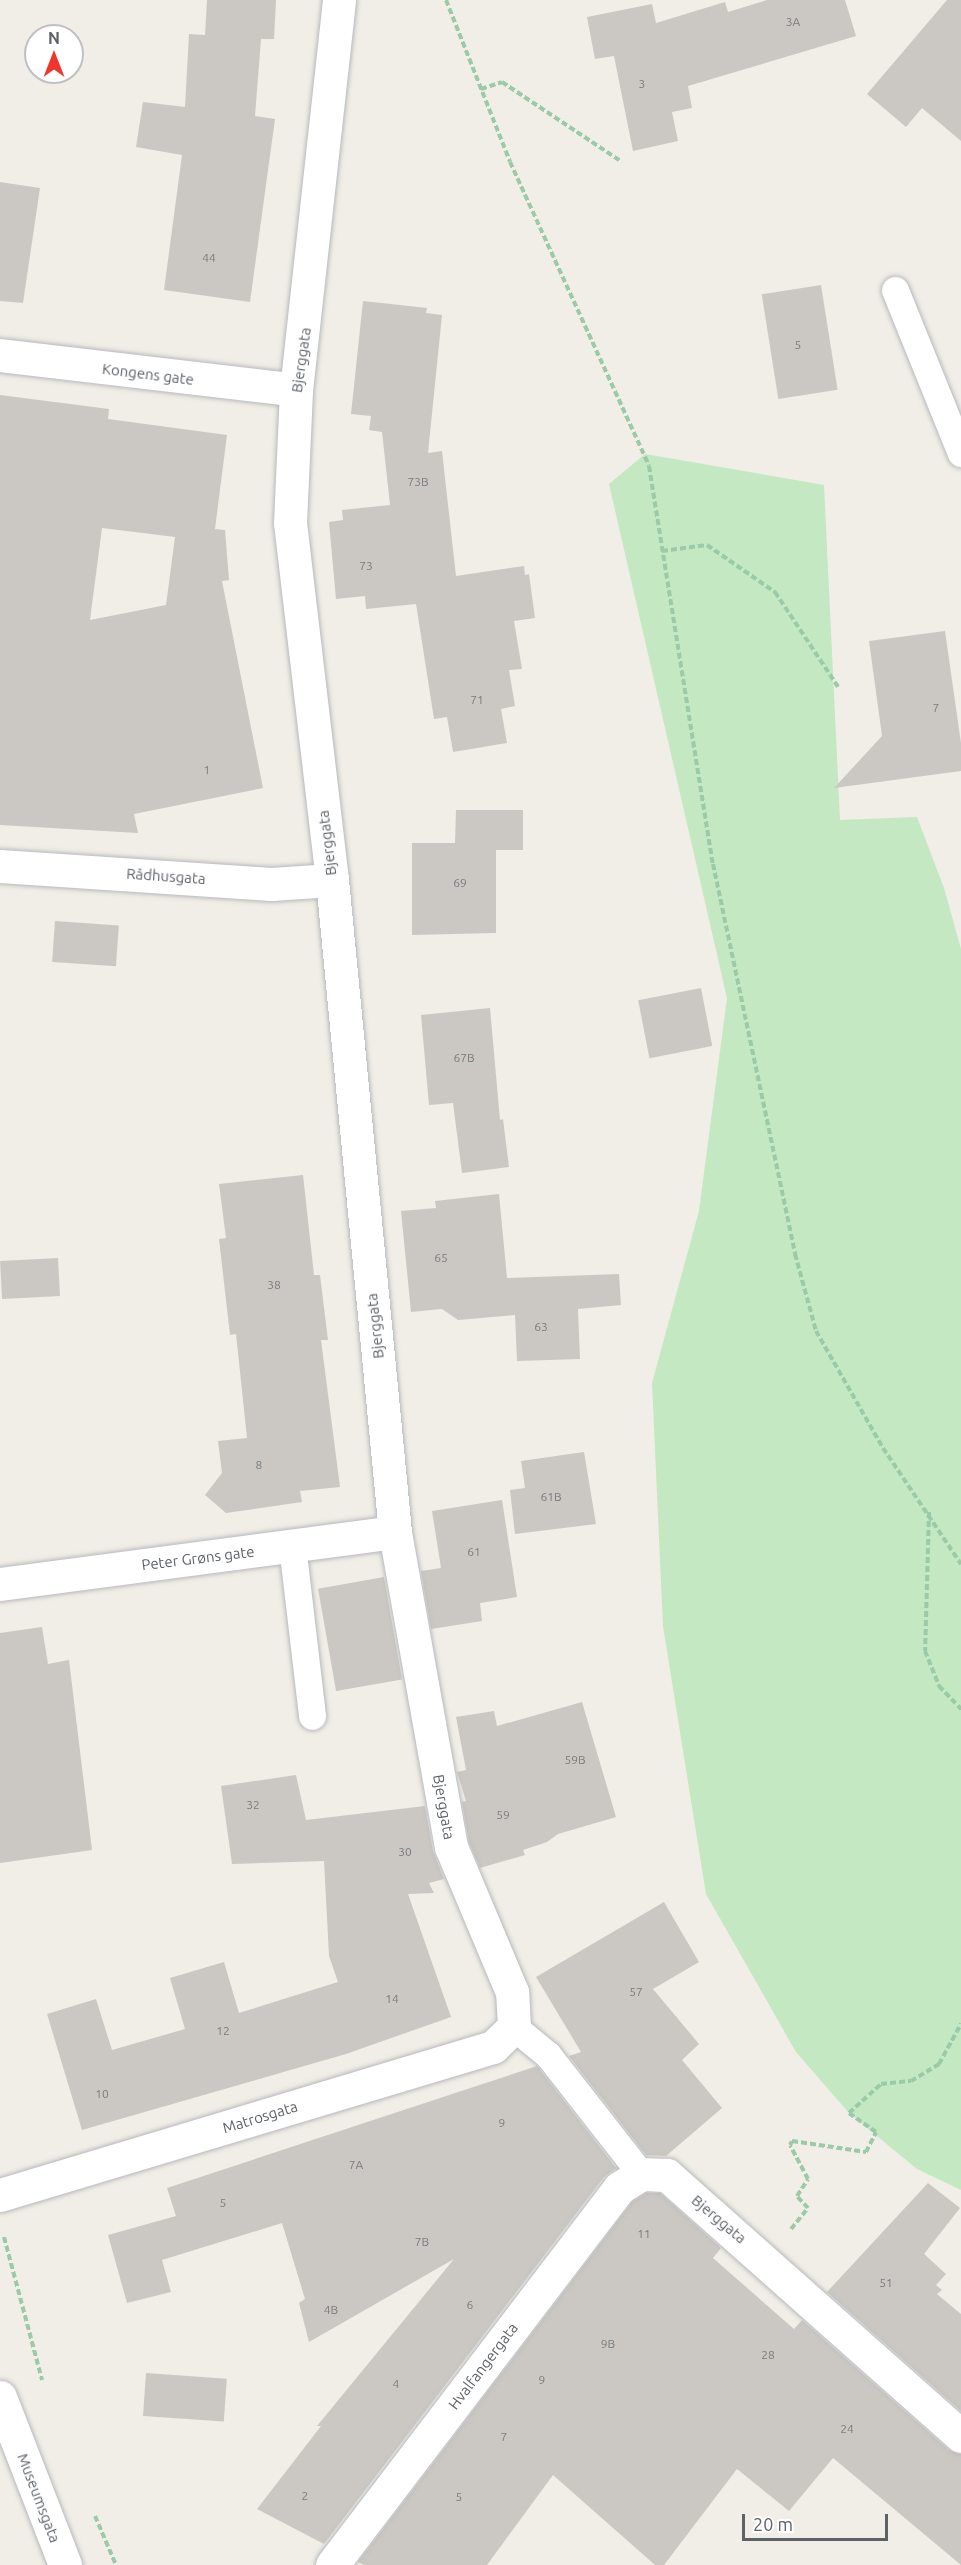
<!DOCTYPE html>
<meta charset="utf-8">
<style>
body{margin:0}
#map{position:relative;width:961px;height:2565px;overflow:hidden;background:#f0eee6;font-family:Ubuntu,sans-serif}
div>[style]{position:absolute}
.green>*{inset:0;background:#c3e8c2}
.building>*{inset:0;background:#cbc8c3;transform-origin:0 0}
.path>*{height:4px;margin-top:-2px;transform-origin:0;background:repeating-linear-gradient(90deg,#9acaa7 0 6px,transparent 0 9px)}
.roads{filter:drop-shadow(0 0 2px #b6b9bd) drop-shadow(0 0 2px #b6b9bd)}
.lane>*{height:27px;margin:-13.5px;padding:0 13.5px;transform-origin:13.5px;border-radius:13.5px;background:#fff}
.street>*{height:33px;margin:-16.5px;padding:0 16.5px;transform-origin:16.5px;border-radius:16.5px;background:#fff}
.secondary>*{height:33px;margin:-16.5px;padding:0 16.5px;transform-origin:16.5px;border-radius:16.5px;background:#fff}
span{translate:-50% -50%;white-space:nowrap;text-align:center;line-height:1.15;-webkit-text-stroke:5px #fff;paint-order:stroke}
.number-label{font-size:12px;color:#787c7e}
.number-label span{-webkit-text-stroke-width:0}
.street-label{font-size:15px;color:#5d6267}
.north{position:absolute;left:24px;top:24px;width:60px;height:60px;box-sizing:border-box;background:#fff;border:2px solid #bec0c2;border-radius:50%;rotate:0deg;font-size:16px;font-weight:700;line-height:24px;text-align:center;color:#5d6267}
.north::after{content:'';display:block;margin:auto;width:21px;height:27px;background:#f0352c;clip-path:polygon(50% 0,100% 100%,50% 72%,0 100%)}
.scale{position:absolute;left:742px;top:2514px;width:146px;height:27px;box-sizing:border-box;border:3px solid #5d6267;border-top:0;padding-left:8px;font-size:18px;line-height:21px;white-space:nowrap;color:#5d6267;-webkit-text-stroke:4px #fff;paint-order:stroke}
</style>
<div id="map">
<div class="green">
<div style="clip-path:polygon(645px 454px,824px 485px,840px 820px,917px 817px,944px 888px,961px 949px,961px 2190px,917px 2169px,849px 2113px,796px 2052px,706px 1894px,663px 1626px,652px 1383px,699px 1211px,727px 998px,609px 484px)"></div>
</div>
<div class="building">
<div style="clip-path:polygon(207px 0,276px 0,274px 39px,261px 39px,255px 116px,275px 119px,250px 302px,164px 290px,182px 155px,136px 147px,143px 102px,185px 107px,189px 34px,205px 35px)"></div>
<div style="clip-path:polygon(767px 0,845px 0,856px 36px,688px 86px,692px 108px,672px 112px,678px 141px,633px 151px,614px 56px,595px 59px,587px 17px,652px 4px,656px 23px,725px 2px,728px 12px)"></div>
<div style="clip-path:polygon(947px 0,961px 0,961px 141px,922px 108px,906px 127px,867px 94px)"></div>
<div style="clip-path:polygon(0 182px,40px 188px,23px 303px,0 301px)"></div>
<div style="left:821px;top:285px;width:106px;height:60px;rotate:81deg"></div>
<div style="clip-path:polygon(363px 301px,427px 308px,426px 313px,442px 315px,428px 453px,442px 451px,456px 576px,524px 566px,525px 575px,529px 574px,535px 618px,514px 621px,522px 669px,509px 670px,515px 706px,501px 709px,507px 743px,453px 752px,447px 717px,434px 719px,416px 604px,366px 609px,365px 596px,336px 599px,329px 522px,343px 520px,342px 510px,390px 505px,382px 432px,369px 430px,371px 416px,351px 414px)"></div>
<div style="clip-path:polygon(evenodd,0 395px,109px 409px,108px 419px,227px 435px,215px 529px,225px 530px,229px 580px,222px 581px,263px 788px,134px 814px,138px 833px,0 825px,0 395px,102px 528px,175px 537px,166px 605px,90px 620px,102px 528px)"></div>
<div style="clip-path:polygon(945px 631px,961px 743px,961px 771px,834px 788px,882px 736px,869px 641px)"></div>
<div style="clip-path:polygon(456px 810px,523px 810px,523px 850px,496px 850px,496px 933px,412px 935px,412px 843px,455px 843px)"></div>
<div style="left:55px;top:921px;width:64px;height:41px;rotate:4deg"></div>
<div style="left:701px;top:988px;width:59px;height:64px;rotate:79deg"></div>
<div style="clip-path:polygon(490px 1008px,500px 1120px,503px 1119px,509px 1167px,462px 1173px,453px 1103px,429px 1105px,421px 1015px)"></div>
<div style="clip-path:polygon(303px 1175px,314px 1275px,320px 1275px,328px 1340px,321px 1340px,340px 1487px,300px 1491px,302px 1502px,226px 1513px,205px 1495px,222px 1473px,218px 1441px,247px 1438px,236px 1334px,230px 1335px,219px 1239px,226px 1238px,219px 1184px)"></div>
<div style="clip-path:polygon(499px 1194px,507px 1278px,619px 1274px,621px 1305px,578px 1309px,580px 1359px,517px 1361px,515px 1315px,458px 1320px,442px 1309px,411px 1312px,401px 1211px,436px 1208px,435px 1201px)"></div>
<div style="left:58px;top:1258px;width:38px;height:58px;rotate:87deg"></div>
<div style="clip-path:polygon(584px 1452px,596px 1524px,515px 1534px,510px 1490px,525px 1488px,521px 1461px)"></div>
<div style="clip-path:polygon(502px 1500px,517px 1597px,480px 1603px,482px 1621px,431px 1629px,421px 1571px,441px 1568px,432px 1511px)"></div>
<div style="left:384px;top:1577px;width:104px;height:67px;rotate:80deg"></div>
<div style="clip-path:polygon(42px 1627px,48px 1664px,69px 1660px,92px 1850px,0 1863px,0 1633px)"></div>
<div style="clip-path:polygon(582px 1702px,616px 1817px,558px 1834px,547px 1842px,523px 1850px,525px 1855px,480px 1868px,469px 1842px,462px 1802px,466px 1801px,457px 1772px,466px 1770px,456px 1717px,494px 1711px,497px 1726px)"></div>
<div style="clip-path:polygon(296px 1775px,306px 1820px,425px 1806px,433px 1851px,444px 1879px,429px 1883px,434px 1893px,408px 1894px,451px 2017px,346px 2054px,82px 2130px,47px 2014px,96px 1999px,112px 2050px,185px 2029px,170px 1978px,224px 1962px,239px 2013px,338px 1982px,329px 1956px,324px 1861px,232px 1864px,221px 1786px)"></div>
<div style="clip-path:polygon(664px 1902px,699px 1962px,653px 1989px,699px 2044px,682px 2060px,722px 2108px,666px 2156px,646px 2155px,569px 2056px,581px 2052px,536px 1977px)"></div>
<div style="clip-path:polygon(537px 2066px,616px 2168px,604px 2177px,324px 2544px,257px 2509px,321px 2426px,317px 2426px,454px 2259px,309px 2342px,299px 2303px,305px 2299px,282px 2223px,162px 2260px,171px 2292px,127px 2303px,108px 2235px,176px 2216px,167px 2188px)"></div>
<div style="clip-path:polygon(928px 2183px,960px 2208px,924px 2254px,946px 2274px,936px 2285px,942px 2290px,937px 2294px,961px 2314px,961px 2411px,827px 2292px)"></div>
<div style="clip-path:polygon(646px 2193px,660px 2193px,721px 2248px,713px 2258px,794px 2329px,802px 2320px,949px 2450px,961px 2454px,961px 2565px,833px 2458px,789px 2511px,737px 2469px,664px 2565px,655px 2565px,553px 2475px,487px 2565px,364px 2565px,358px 2562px,632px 2202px)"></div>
<div style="left:146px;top:2373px;width:81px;height:43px;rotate:4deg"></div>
</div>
<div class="path">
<div style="left:446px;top:0;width:174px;rotate:68.4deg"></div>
<div style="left:510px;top:162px;width:334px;rotate:65.4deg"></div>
<div style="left:649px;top:466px;width:403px;rotate:80.9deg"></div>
<div style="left:713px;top:864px;width:399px;rotate:78.1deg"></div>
<div style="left:795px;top:1254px;width:80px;rotate:74.7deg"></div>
<div style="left:816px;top:1331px;width:135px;rotate:60.2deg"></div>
<div style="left:883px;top:1448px;width:140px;rotate:56.1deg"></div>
<div style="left:481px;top:89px;width:22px;rotate:-18deg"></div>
<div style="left:502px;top:82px;width:144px;rotate:33.7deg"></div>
<div style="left:662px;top:551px;width:45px;rotate:-7.6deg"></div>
<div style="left:707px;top:545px;width:83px;rotate:34.7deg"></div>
<div style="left:775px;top:592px;width:114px;rotate:56.4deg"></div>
<div style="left:929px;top:1512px;width:139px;rotate:91.6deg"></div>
<div style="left:925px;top:1651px;width:38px;rotate:68deg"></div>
<div style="left:939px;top:1686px;width:32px;rotate:46deg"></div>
<div style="left:791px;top:2229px;width:27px;rotate:-51deg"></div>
<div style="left:808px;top:2208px;width:16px;rotate:-133deg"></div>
<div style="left:797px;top:2196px;width:20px;rotate:-57deg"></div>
<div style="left:808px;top:2179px;width:38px;rotate:-118deg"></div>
<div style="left:790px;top:2145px;width:4px;rotate:-63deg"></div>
<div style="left:792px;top:2141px;width:75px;rotate:8.5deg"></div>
<div style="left:866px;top:2152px;width:22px;rotate:-63deg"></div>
<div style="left:876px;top:2132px;width:33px;rotate:-145deg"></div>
<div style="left:849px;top:2113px;width:43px;rotate:-42.2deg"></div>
<div style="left:881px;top:2084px;width:30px;rotate:-6deg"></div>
<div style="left:911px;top:2081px;width:33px;rotate:-31deg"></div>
<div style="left:939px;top:2064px;width:46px;rotate:-61.2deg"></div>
<div style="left:4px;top:2237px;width:148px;rotate:75.1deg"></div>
<div style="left:95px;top:2516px;width:53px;rotate:66.8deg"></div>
</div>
<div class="roads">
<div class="lane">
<div style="left:895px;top:290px;width:176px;rotate:68deg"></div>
<div style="left:292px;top:1545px;width:172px;rotate:83.3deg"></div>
<div style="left:514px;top:2027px;width:44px;rotate:39.5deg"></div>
<div style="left:548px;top:2055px;width:151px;rotate:52deg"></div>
</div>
<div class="street">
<div style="left:0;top:355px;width:298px;rotate:6.7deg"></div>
<div style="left:0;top:866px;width:272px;rotate:3.8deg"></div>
<div style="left:271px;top:884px;width:61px;rotate:-3.8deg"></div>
<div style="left:0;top:1584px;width:398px;rotate:-7.5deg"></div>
<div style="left:0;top:2195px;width:515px;rotate:-16.71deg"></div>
<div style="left:493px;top:2047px;width:29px;rotate:-44deg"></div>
<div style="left:514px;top:2027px;width:35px;rotate:-93deg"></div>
<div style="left:512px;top:1992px;width:157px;rotate:-112.8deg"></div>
<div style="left:451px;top:1847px;width:320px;rotate:-100.1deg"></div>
<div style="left:395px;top:1532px;width:655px;rotate:-95.52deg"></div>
<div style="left:332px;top:880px;width:359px;rotate:-96.7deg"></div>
<div style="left:290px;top:523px;width:133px;rotate:-87.4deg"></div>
<div style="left:296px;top:390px;width:392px;rotate:-83.7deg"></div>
<div style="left:332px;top:2565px;width:474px;rotate:-52.7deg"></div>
<div style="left:619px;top:2188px;width:26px;rotate:-32deg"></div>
<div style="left:641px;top:2174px;width:26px;rotate:2deg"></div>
<div style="left:667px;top:2175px;width:393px;rotate:41.6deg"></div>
</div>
<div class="secondary">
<div style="left:0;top:2397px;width:180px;rotate:68.8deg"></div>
</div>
</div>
<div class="number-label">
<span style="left:793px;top:22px">3A</span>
<span style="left:642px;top:84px">3</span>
<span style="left:209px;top:258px">44</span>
<span style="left:798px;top:345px">5</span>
<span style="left:418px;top:482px">73B</span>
<span style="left:366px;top:566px">73</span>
<span style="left:477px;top:700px">71</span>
<span style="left:936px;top:708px">7</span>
<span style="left:207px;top:770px">1</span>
<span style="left:460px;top:883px">69</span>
<span style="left:464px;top:1058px">67B</span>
<span style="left:441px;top:1258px">65</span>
<span style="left:274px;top:1285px">38</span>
<span style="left:541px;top:1327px">63</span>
<span style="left:259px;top:1465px">8</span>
<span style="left:551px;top:1497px">61B</span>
<span style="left:474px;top:1552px">61</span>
<span style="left:575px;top:1760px">59B</span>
<span style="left:253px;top:1805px">32</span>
<span style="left:503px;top:1815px">59</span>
<span style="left:405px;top:1852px">30</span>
<span style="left:636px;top:1992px">57</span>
<span style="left:392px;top:1999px">14</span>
<span style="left:223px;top:2031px">12</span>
<span style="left:102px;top:2094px">10</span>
<span style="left:502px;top:2123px">9</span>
<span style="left:356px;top:2165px">7A</span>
<span style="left:223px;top:2203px">5</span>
<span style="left:644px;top:2234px">11</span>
<span style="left:422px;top:2242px">7B</span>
<span style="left:886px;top:2283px">51</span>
<span style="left:470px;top:2305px">6</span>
<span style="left:331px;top:2310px">4B</span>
<span style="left:608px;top:2344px">9B</span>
<span style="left:768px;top:2355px">28</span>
<span style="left:542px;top:2380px">9</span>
<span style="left:396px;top:2384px">4</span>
<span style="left:847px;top:2429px">24</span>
<span style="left:504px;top:2437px">7</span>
<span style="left:305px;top:2496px">2</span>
<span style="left:459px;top:2497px">5</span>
</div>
<div class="street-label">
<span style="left:301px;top:360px;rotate:-82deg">Bjerggata</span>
<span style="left:148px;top:374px;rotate:7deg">Kongens gate</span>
<span style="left:327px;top:843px;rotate:-97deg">Bjerggata</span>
<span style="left:166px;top:876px;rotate:4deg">Rådhusgata</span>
<span style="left:375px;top:1326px;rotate:-96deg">Bjerggata</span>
<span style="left:198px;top:1558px;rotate:-7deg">Peter Grøns gate</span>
<span style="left:444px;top:1807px;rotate:80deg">Bjerggata</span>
<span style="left:260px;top:2117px;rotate:-17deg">Matrosgata</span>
<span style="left:719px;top:2219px;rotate:40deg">Bjerggata</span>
<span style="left:483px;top:2366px;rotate:-53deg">Hvalfangergata</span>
<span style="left:39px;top:2498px;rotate:69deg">Museumsgata</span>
</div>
<div class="north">N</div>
<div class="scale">20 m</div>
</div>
